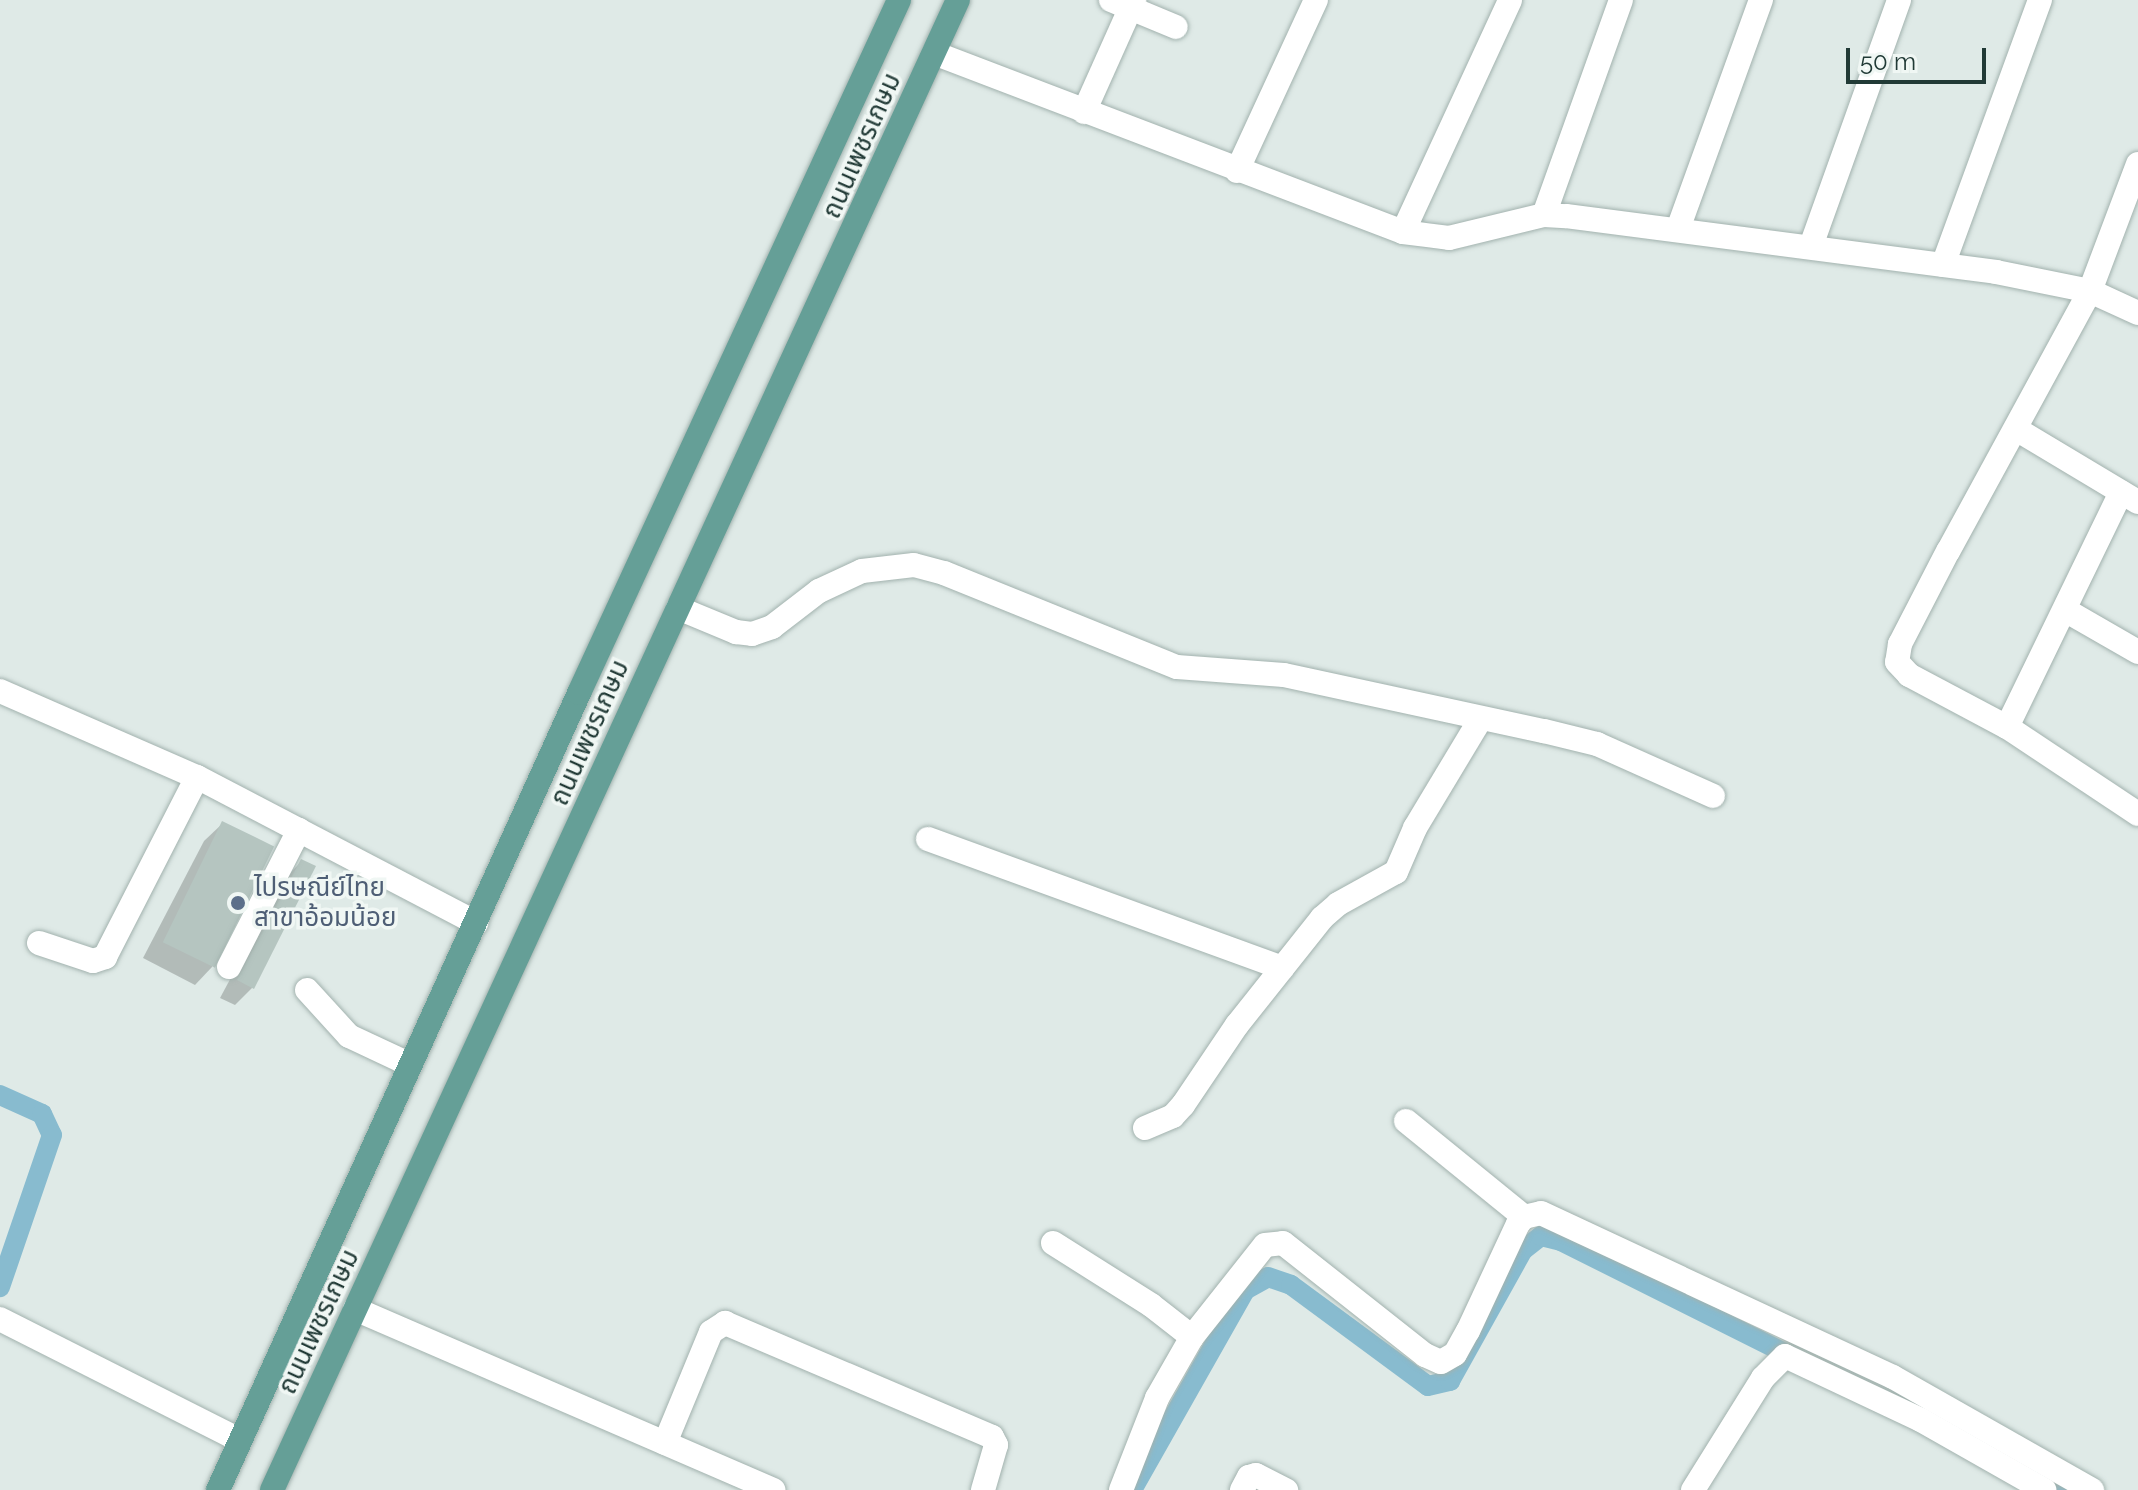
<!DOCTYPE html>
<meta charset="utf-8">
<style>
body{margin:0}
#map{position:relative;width:2138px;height:1490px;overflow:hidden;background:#dfeae7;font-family:Raleway,"Noto Sans Thai",sans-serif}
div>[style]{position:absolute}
.shadow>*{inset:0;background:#0003}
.canal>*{height:20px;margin:-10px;padding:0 10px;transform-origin:10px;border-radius:10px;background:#88bbcf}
.building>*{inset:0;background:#b5c5c0;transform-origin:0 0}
.roads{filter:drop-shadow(0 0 2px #a2b2ae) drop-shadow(0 0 2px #a2b2ae)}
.minor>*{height:24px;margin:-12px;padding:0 12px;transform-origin:12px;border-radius:12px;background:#fff}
.major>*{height:24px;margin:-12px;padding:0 12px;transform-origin:12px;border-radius:12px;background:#659f97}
.dots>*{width:22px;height:22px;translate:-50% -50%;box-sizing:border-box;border:4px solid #f0f7f4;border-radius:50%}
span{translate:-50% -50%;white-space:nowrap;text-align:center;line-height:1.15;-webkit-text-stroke:7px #f0f7f4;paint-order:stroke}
.street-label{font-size:26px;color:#213a36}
.service-label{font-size:26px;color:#4e5e75}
.left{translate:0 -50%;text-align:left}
.scale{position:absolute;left:1846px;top:48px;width:140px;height:36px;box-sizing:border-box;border:4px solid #213a36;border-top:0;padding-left:10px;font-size:24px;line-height:28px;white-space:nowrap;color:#213a36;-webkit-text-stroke:6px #f0f7f4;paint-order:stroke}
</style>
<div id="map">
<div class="shadow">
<div style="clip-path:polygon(222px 824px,212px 967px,195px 985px,143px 958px,204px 841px)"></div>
<div style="clip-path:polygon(302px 861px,252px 988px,235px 1005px,220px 998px,284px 879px)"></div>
</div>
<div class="canal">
<div style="left:0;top:1095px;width:46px;rotate:24.3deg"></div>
<div style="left:42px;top:1114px;width:23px;rotate:65deg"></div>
<div style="left:52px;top:1135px;width:161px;rotate:108.9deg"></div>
<div style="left:2032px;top:1476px;width:31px;rotate:27deg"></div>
<div style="left:1132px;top:1490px;width:230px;rotate:-60.5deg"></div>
<div style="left:1245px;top:1290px;width:26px;rotate:-29deg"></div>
<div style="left:1268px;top:1277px;width:24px;rotate:19deg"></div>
<div style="left:1291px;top:1285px;width:170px;rotate:36.4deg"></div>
<div style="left:1428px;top:1386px;width:23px;rotate:-13deg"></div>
<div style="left:1450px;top:1381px;width:150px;rotate:-60.9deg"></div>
<div style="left:1523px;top:1250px;width:23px;rotate:-38deg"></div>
<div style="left:1541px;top:1236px;width:21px;rotate:14deg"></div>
<div style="left:1561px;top:1241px;width:266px;rotate:26.6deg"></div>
</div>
<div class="building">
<div style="left:222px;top:821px;width:58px;height:135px;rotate:26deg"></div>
<div style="clip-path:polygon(301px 859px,316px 866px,254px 989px,237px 980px)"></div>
</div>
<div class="roads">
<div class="minor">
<div style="left:1111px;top:0;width:70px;rotate:22.6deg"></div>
<div style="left:934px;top:53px;width:502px;rotate:20.89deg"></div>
<div style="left:1403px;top:232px;width:46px;rotate:7.4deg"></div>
<div style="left:1449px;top:238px;width:98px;rotate:-13.6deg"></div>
<div style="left:1544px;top:215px;width:22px;rotate:3deg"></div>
<div style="left:1566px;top:216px;width:434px;rotate:7.4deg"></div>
<div style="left:1996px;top:272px;width:96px;rotate:11.4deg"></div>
<div style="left:2090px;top:291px;width:53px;rotate:24.6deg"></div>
<div style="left:1084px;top:112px;width:123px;rotate:-65.9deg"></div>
<div style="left:2138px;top:164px;width:136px;rotate:110.7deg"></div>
<div style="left:2090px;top:291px;width:296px;rotate:118.6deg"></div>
<div style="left:1948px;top:551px;width:105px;rotate:117.3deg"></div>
<div style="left:1900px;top:644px;width:18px;rotate:99deg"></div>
<div style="left:1897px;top:662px;width:18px;rotate:47deg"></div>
<div style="left:1909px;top:675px;width:111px;rotate:28deg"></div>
<div style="left:2007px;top:727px;width:157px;rotate:33.6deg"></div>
<div style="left:1237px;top:171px;width:188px;rotate:-65.2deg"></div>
<div style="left:1544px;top:215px;width:228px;rotate:-70.3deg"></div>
<div style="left:1678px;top:229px;width:244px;rotate:-70.1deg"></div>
<div style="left:1403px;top:232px;width:255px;rotate:-65.2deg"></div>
<div style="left:1811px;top:246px;width:261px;rotate:-70.3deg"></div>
<div style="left:1943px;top:265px;width:282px;rotate:-69.9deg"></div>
<div style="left:2016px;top:429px;width:142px;rotate:30.9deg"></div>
<div style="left:678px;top:608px;width:63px;rotate:22.5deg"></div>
<div style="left:736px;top:632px;width:16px;rotate:7deg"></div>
<div style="left:752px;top:634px;width:21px;rotate:-19deg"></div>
<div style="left:772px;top:627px;width:59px;rotate:-37.5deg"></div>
<div style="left:819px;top:591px;width:47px;rotate:-24.9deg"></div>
<div style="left:862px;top:571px;width:52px;rotate:-6.6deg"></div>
<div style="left:914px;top:565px;width:31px;rotate:15deg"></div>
<div style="left:944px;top:573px;width:251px;rotate:22deg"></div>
<div style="left:1177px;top:667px;width:107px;rotate:4.3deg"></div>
<div style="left:1284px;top:675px;width:266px;rotate:12.2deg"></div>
<div style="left:1544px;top:731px;width:55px;rotate:13.8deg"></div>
<div style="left:1597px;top:744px;width:127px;rotate:24.1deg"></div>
<div style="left:2065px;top:610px;width:84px;rotate:29.9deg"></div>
<div style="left:0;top:691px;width:215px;rotate:23.6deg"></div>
<div style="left:197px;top:777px;width:315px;rotate:27.6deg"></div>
<div style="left:2007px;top:727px;width:261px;rotate:-64.1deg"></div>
<div style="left:928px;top:839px;width:377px;rotate:20deg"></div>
<div style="left:39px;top:943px;width:57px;rotate:18.4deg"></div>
<div style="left:93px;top:961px;width:13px;rotate:-18deg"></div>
<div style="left:105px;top:957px;width:202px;rotate:-62.9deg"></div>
<div style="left:229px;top:967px;width:154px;rotate:-62.9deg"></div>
<div style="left:307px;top:990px;width:62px;rotate:47.6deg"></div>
<div style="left:349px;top:1036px;width:68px;rotate:25.1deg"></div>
<div style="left:1406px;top:1121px;width:152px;rotate:39.1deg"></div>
<div style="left:1145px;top:1128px;width:30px;rotate:-23deg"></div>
<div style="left:1173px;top:1116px;width:15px;rotate:-48deg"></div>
<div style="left:1183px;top:1105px;width:97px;rotate:-56deg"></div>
<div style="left:1237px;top:1025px;width:137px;rotate:-51.5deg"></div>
<div style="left:1322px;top:918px;width:21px;rotate:-41deg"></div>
<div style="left:1338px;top:904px;width:66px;rotate:-28.9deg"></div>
<div style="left:1396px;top:872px;width:48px;rotate:-66.6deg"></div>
<div style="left:1415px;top:828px;width:126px;rotate:-59deg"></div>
<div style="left:1053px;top:1243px;width:116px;rotate:32.3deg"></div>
<div style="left:1151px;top:1305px;width:52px;rotate:38deg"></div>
<div style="left:355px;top:1309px;width:456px;rotate:23.4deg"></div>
<div style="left:0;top:1319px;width:269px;rotate:26.8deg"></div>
<div style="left:665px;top:1443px;width:120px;rotate:-67.5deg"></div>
<div style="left:711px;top:1332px;width:17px;rotate:-33deg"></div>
<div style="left:725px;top:1323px;width:290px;rotate:23.1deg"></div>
<div style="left:992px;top:1437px;width:9px;rotate:63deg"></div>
<div style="left:996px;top:1445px;width:47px;rotate:106.1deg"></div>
<div style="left:1121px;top:1490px;width:99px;rotate:-68.6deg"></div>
<div style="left:1157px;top:1398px;width:70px;rotate:-60.2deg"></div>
<div style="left:1192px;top:1337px;width:117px;rotate:-51.6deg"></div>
<div style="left:1265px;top:1245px;width:18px;rotate:-6deg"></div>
<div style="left:1283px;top:1243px;width:181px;rotate:38.3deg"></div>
<div style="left:1425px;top:1355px;width:17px;rotate:24deg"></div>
<div style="left:1441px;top:1362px;width:16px;rotate:-30deg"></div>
<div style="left:1455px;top:1354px;width:26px;rotate:-61deg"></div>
<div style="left:1468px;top:1331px;width:118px;rotate:-65deg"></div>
<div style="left:1518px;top:1224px;width:9px;rotate:-49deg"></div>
<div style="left:1524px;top:1217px;width:17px;rotate:-13deg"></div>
<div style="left:1541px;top:1213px;width:388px;rotate:25deg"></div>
<div style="left:1893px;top:1377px;width:229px;rotate:29.6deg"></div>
<div style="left:1242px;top:1490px;width:15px;rotate:-62deg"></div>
<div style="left:1249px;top:1477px;width:7px;rotate:-16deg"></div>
<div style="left:1256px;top:1475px;width:34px;rotate:27deg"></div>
<div style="left:1693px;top:1490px;width:132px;rotate:-58deg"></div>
<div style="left:1763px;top:1378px;width:31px;rotate:-45deg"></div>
<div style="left:1785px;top:1356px;width:150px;rotate:25.2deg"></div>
<div style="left:1921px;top:1420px;width:142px;rotate:29.6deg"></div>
</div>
<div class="major">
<div style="left:218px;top:1490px;width:875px;rotate:-65.63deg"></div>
<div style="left:579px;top:693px;width:763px;rotate:-65.21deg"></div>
<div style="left:272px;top:1490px;width:1640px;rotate:-65.28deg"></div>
</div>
</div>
<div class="dots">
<div style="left:238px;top:903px;background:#5c6f8a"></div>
</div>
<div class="street-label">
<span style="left:862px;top:146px;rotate:-66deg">ถนนเพชรเกษม</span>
<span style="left:590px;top:733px;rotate:-66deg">ถนนเพชรเกษม</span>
<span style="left:319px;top:1322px;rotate:-65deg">ถนนเพชรเกษม</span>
</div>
<div class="service-label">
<span class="left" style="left:254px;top:903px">ไปรษณีย์ไทย<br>สาขาอ้อมน้อย</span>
</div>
<div class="scale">50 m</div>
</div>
